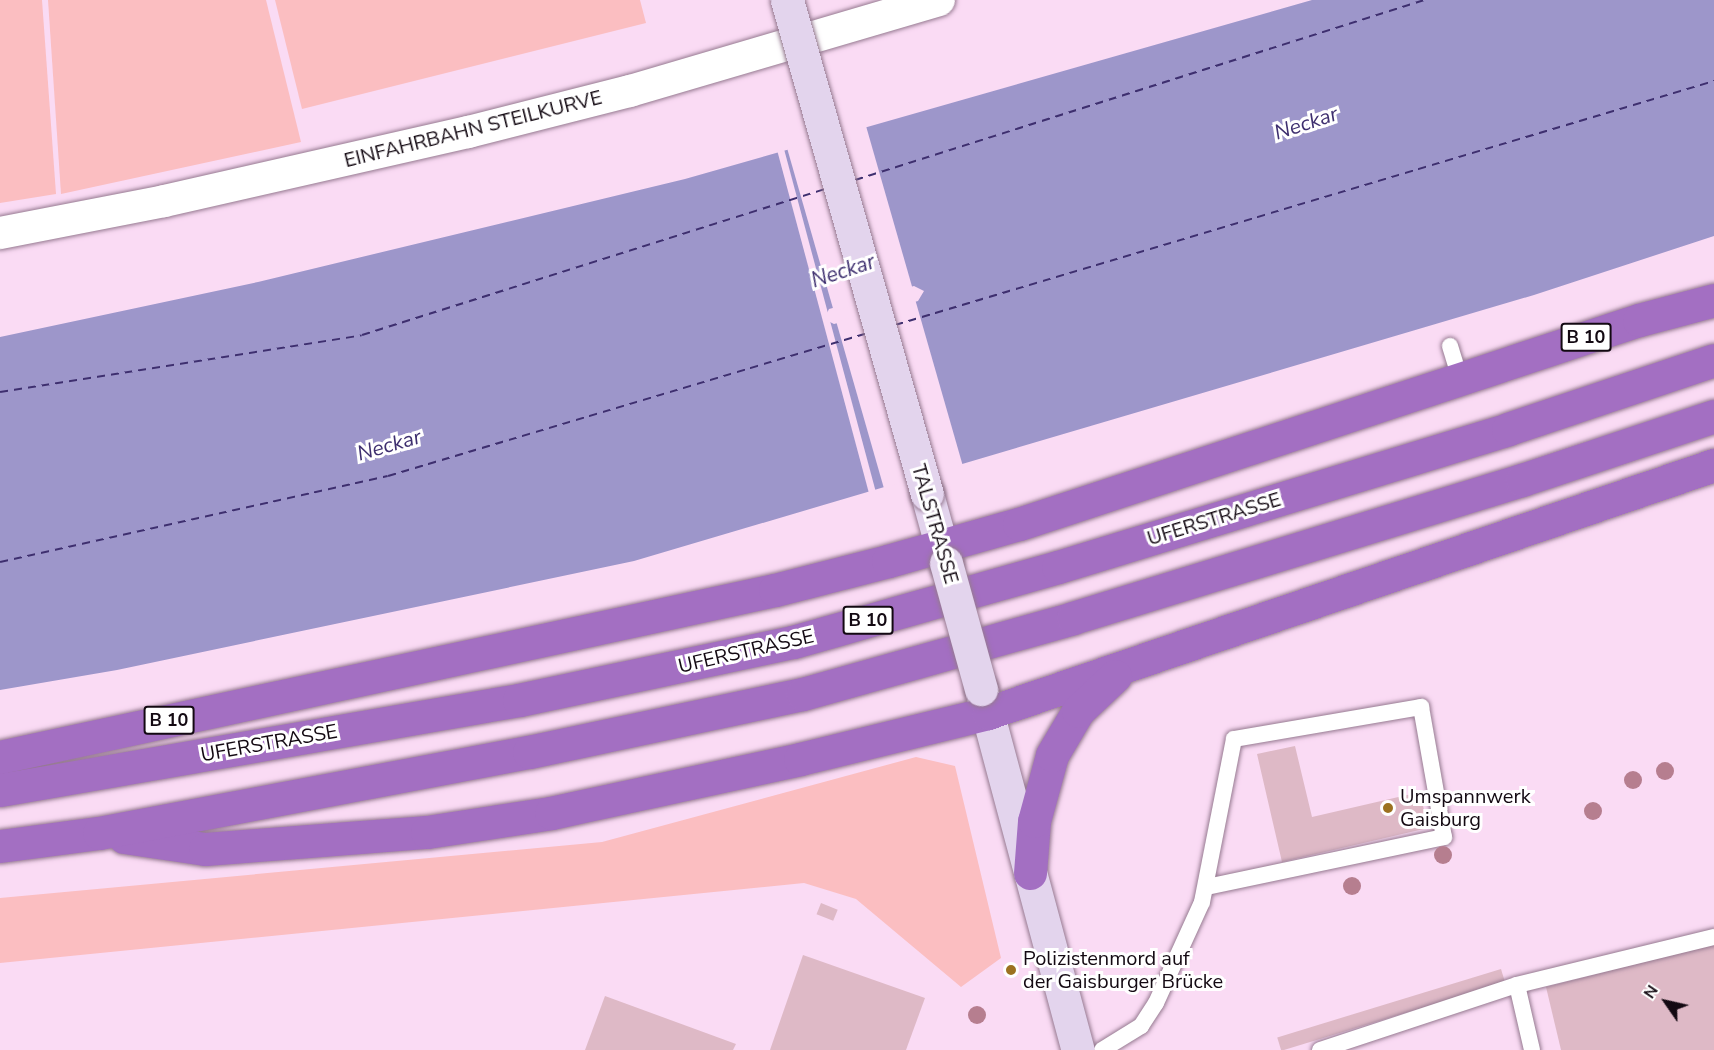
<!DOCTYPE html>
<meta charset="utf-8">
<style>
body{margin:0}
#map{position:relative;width:1714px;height:1050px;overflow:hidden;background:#fadbf4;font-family:"Nunito Sans",sans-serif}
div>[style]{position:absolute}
.green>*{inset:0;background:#fbbec1}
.water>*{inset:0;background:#9d96ca}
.pier>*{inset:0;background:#fadbf4;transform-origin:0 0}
.ferry>*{height:1.5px;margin-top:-0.75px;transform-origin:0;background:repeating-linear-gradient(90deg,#3e2f6f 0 8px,transparent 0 14px)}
.building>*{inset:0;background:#deb9c6;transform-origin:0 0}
.roads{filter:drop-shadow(0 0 2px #967a91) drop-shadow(0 0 2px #967a91)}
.lane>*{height:16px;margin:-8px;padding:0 8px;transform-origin:8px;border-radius:8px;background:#fff}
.street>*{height:32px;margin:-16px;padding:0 16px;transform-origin:16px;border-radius:16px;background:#fff}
.secondary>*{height:33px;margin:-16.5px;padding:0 16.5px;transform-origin:16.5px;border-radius:16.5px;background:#e3d4ed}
.highway>*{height:33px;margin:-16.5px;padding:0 16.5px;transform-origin:16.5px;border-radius:16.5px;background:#a36fc2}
.bridges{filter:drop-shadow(0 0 2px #967a91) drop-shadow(0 0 2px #967a91)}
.secondary-bridge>*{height:33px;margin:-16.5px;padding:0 16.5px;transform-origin:16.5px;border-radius:16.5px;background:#e3d4ed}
.trees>*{width:18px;height:18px;margin:-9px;border-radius:50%;background:#b67e8f}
.dots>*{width:16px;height:16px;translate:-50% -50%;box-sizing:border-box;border:3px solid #fff;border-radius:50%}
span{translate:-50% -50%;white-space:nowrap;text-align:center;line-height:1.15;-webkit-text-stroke:6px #fff;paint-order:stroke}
.shield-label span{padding:2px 4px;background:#fff;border:2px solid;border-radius:4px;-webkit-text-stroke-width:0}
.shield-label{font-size:18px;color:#130912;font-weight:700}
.street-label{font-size:20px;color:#130912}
.poi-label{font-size:20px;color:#130912}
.left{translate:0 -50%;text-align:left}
.water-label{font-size:21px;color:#3e2f6f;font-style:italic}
.north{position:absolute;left:1636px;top:972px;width:60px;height:60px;-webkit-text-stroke:4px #fff;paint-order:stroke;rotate:304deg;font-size:16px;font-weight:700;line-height:24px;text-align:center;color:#130912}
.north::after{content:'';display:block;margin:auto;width:21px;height:27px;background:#130912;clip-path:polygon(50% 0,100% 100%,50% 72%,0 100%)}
</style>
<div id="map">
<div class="green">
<div style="clip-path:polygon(0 0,42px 0,56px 194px,0 203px)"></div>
<div style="clip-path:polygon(48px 0,266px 0,301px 142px,61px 194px)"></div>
<div style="clip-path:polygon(275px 0,640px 0,646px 23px,302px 109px)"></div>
<div style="clip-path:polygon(916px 757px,955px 766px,1001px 958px,961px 987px,856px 899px,804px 883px,0 963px,0 898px,602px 842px)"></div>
</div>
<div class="water">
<div style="clip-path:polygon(evenodd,1312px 0,1714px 0,1714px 236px,1534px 295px,634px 561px,117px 670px,0 690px,0 337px,258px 282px,685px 179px,1312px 0,914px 286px,924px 291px,918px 301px,834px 324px,824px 319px,829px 309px,914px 286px)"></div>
</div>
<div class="pier">
<div style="left:866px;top:126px;width:169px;height:82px;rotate:74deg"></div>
<div style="left:784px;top:149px;width:355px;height:7px;rotate:75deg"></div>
<div style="left:915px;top:299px;width:173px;height:82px;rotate:74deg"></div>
</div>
<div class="ferry">
<div style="left:855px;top:180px;width:597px;rotate:-17.55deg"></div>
<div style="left:895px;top:325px;width:855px;rotate:-16.59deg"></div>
<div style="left:0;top:392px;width:366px;rotate:-8.9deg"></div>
<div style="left:362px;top:335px;width:485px;rotate:-17.5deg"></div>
<div style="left:0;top:562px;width:397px;rotate:-12.5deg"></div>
<div style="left:388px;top:476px;width:498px;rotate:-16.6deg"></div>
</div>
<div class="building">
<div style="clip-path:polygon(1295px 746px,1312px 817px,1420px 792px,1428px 828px,1282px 862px,1257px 754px)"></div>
<div style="left:821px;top:903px;width:18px;height:12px;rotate:22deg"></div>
<div style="clip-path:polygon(1714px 944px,1714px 1050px,1561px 1050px,1546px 987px)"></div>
<div style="clip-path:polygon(803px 955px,925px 998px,906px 1050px,770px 1050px)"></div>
<div style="left:1501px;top:969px;width:14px;height:234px;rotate:73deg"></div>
<div style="clip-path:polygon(605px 996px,736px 1044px,733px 1050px,585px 1050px)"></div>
</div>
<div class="roads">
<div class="lane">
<div style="left:1450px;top:346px;width:34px;rotate:73deg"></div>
<div style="left:1517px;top:985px;width:67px;rotate:77deg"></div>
<div style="left:1102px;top:1050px;width:46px;rotate:-31.6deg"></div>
<div style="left:1141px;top:1026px;width:27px;rotate:-57deg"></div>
<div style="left:1156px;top:1003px;width:111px;rotate:-65.5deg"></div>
<div style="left:1202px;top:902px;width:166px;rotate:-78.9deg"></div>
<div style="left:1234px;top:739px;width:190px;rotate:-9.7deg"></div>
<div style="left:1421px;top:707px;width:132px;rotate:80deg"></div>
<div style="left:1444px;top:837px;width:243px;rotate:168.1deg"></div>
<div style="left:1320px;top:1050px;width:207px;rotate:-18.3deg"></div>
<div style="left:1517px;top:985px;width:203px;rotate:-13.7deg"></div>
</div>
<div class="street">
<div style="left:0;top:233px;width:167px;rotate:-11deg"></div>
<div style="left:164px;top:201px;width:312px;rotate:-12.8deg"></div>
<div style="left:468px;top:132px;width:167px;rotate:-14.2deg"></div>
<div style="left:630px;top:91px;width:322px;rotate:-16.4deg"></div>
</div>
<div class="secondary">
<div style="left:927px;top:494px;width:72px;rotate:74.6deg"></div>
<div style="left:981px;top:689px;width:374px;rotate:75deg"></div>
</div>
<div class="highway">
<div style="left:0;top:757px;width:793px;rotate:-12.16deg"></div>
<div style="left:775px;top:590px;width:117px;rotate:-14.4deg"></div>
<div style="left:888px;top:561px;width:136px;rotate:-15.8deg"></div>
<div style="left:1019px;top:524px;width:653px;rotate:-18.21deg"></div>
<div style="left:1639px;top:320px;width:78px;rotate:-14.9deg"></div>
<div style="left:0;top:790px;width:527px;rotate:-9.84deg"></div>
<div style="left:519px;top:700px;width:280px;rotate:-12deg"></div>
<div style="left:793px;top:642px;width:275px;rotate:-15.8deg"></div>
<div style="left:1058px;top:567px;width:471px;rotate:-17deg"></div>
<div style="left:1508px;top:429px;width:217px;rotate:-18.5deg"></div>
<div style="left:124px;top:837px;width:82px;rotate:8.4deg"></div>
<div style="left:205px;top:849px;width:223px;rotate:-4.4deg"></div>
<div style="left:427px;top:832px;width:125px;rotate:-8.7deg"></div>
<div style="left:551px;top:813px;width:255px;rotate:-12.2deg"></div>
<div style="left:800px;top:759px;width:194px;rotate:-13.7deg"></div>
<div style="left:988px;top:713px;width:767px;rotate:-18.86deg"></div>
<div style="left:0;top:846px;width:100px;rotate:-7.5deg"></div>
<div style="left:99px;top:833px;width:438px;rotate:-10.7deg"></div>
<div style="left:529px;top:752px;width:280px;rotate:-12deg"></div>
<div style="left:803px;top:694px;width:280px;rotate:-15.7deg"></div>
<div style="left:1073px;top:618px;width:470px;rotate:-17.1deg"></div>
<div style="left:1522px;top:480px;width:202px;rotate:-18.4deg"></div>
<div style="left:1030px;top:873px;width:52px;rotate:-85.6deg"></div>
<div style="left:1034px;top:821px;width:68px;rotate:-74.7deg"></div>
<div style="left:1052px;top:755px;width:51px;rotate:-59.4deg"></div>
<div style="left:1078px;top:711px;width:51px;rotate:-43.4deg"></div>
</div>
</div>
<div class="bridges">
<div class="secondary-bridge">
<div style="left:787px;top:0;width:513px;rotate:74.18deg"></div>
<div style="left:946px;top:563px;width:131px;rotate:74.5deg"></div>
</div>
</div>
<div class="trees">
<div style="left:1665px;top:771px"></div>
<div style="left:1633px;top:780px"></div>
<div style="left:1593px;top:811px"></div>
<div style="left:1443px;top:855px"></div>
<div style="left:1352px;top:886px"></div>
<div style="left:977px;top:1015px"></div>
</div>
<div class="dots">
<div style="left:1388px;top:808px;background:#9c7120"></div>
<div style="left:1011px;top:970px;background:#9c7120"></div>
</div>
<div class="shield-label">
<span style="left:1586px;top:337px">B 10</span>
<span style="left:868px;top:620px">B 10</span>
<span style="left:169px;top:720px">B 10</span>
</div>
<div class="street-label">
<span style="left:473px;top:129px;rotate:-14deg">EINFAHRBAHN STEILKURVE</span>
<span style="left:1214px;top:519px;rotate:-17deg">UFERSTRASSE</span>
<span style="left:935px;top:524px;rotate:74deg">TALSTRASSE</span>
<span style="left:746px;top:651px;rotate:-13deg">UFERSTRASSE</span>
<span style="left:269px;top:743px;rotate:-10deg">UFERSTRASSE</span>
</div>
<div class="poi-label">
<span class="left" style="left:1400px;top:808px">Umspannwerk<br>Gaisburg</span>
<span class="left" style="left:1023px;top:970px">Polizistenmord auf<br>der Gaisburger Brücke</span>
</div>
<div class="water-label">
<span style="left:1306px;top:123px;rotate:-18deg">Neckar</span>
<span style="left:843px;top:271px;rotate:-18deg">Neckar</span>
<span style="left:389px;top:445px;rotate:-16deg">Neckar</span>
</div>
<div class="north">N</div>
</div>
